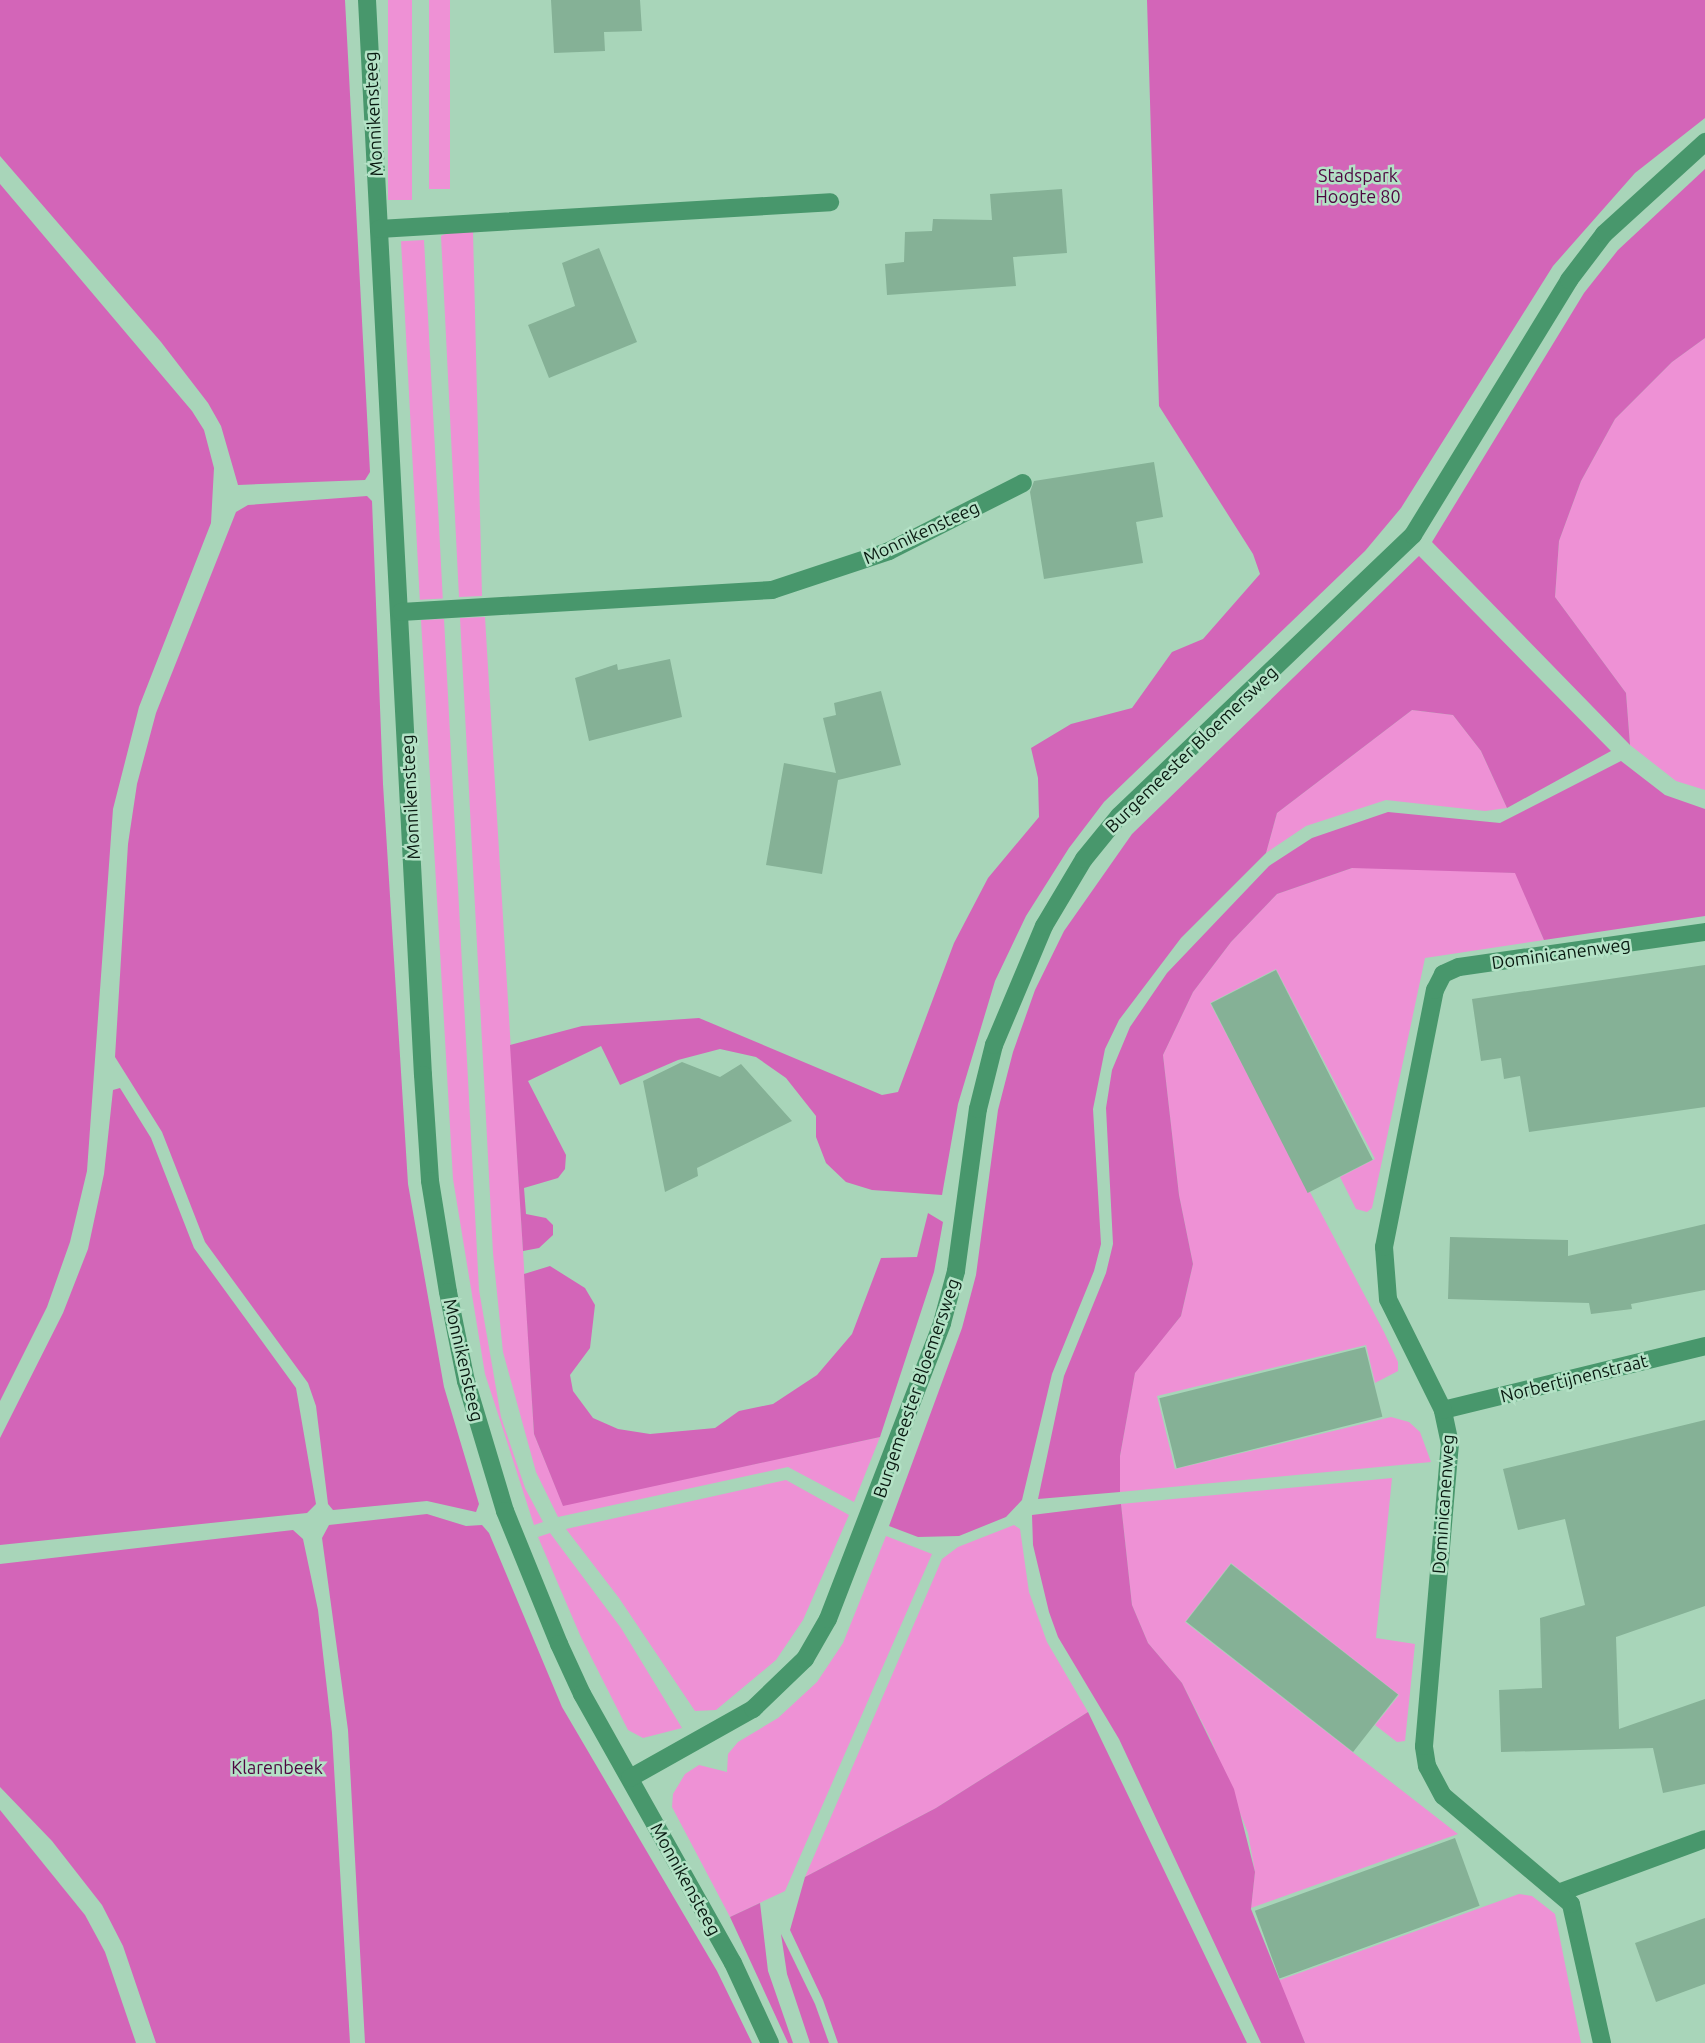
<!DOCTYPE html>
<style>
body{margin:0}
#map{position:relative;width:1705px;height:2043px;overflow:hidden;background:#a8d5b9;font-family:Ubuntu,sans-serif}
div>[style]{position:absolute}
.green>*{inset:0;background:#ee91d5;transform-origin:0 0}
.forest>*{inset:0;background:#d365b8}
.building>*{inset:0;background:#85b196;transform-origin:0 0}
.minor>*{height:18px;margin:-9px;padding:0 9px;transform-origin:9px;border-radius:9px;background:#48976c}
span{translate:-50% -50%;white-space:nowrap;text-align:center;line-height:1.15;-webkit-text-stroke:5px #b4e2c6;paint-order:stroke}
.street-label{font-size:18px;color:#091a11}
.park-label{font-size:18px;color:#4d0640}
</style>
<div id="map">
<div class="green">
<div style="left:388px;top:0;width:24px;height:200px"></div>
<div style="left:429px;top:0;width:21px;height:189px"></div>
<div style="clip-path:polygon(449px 232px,473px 232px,482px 596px,459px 597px,441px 236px)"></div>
<div style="left:424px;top:240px;width:359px;height:23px;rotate:87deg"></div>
<div style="clip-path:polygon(1705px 338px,1705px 790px,1676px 781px,1630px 745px,1626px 693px,1555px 597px,1559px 541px,1581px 481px,1615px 419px,1672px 362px)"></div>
<div style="clip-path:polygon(485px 617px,534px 1434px,563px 1505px,880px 1437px,854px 1502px,788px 1467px,558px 1517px,536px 1472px,503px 1352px,493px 1253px,460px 618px)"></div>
<div style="clip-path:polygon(444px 619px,479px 1290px,501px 1417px,525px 1488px,543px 1522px,534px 1525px,485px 1374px,453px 1179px,421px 620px)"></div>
<div style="clip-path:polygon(1412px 710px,1453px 715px,1481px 751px,1507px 808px,1485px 811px,1386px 800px,1306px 826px,1266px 853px,1277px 813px)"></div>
<div style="clip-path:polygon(1435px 867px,1516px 873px,1544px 940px,1425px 958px,1372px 1208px,1367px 1212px,1356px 1209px,1340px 1177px,1375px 1159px,1276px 969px,1210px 1003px,1384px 1332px,1398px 1362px,1398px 1371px,1375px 1383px,1366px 1345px,1157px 1396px,1175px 1469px,1391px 1417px,1409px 1422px,1420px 1432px,1431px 1462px,1120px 1492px,1120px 1456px,1135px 1372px,1181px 1316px,1193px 1264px,1179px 1195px,1163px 1055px,1193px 992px,1231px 942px,1277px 894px,1352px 868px)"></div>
<div style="clip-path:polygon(1392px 1478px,1376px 1638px,1415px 1644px,1405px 1741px,1397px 1742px,1375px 1725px,1399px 1695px,1231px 1563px,1185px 1622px,1458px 1834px,1251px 1908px,1255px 1872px,1248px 1833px,1211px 1740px,1182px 1683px,1148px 1643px,1132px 1605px,1121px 1504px)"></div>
<div style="clip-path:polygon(786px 1480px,849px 1515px,803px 1620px,776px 1660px,716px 1710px,695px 1711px,619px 1598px,566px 1529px)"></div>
<div style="clip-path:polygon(1014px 1525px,1020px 1529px,1029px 1592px,1047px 1642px,1088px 1712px,936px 1808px,805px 1877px,942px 1559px,958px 1547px)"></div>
<div style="clip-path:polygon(550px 1533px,621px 1628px,682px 1728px,643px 1738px,628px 1730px,580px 1635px,538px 1537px)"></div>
<div style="clip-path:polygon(886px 1536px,932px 1554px,785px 1891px,730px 1917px,672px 1807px,673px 1794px,685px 1774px,699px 1765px,727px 1772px,728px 1754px,738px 1742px,778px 1718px,817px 1682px,843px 1643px)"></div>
<div style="clip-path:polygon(1519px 1894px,1532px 1896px,1555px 1914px,1581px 2043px,1305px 2043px,1277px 1981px)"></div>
</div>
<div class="forest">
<div style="clip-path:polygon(0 0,345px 0,370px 472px,365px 480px,238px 485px,221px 426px,208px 403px,161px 342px,0 156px)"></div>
<div style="clip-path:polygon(1147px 0,1705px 0,1705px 118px,1635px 173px,1553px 266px,1401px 508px,1365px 551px,1104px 802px,1069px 848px,1026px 916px,995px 981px,958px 1104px,942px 1195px,872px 1190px,846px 1182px,826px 1163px,816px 1137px,816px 1116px,786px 1078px,756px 1057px,720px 1049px,678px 1060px,620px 1085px,601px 1046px,528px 1081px,566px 1155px,565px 1169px,558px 1178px,524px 1188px,526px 1214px,546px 1218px,553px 1225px,553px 1235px,539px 1248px,523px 1251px,510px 1045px,582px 1026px,699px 1018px,882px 1095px,898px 1092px,954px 943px,988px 878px,1039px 817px,1038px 778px,1031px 748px,1071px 724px,1132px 708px,1172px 652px,1203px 639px,1260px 574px,1253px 554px,1159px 406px)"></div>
<div style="clip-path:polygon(1705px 169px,1705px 338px,1672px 362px,1615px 419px,1581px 481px,1559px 541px,1555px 597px,1626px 693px,1630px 745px,1432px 542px,1584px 293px,1618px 250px)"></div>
<div style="clip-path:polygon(0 184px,192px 411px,204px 430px,214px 468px,211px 523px,139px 707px,113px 809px,87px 1171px,70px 1242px,47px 1307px,0 1401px)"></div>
<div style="clip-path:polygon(367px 496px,372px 501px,383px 784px,408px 1184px,444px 1387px,479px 1504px,476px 1512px,427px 1501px,333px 1510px,328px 1504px,316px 1406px,308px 1383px,205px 1242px,162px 1132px,115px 1057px,128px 844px,137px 784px,156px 713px,236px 512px,248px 505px)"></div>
<div style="clip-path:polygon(1419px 556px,1611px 751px,1507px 808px,1481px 751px,1453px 715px,1412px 710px,1277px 813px,1266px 853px,1181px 938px,1119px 1020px,1105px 1049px,1093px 1109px,1101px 1244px,1094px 1271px,1052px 1374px,1022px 1500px,1006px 1517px,959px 1536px,918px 1537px,889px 1526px,962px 1328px,976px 1275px,998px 1110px,1013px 1052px,1035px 990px,1064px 931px,1132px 834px)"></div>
<div style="clip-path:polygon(1621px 761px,1665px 795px,1705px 809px,1705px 916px,1544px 940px,1515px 873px,1352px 868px,1277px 894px,1231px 942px,1193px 992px,1163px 1055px,1179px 1195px,1193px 1264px,1181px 1316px,1135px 1373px,1120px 1456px,1120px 1492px,1038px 1499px,1064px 1376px,1106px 1273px,1113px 1244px,1106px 1108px,1112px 1070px,1130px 1027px,1167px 973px,1269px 866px,1312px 838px,1388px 812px,1500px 823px)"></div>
<div style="clip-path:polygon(120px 1088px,151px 1138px,194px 1248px,296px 1388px,316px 1504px,307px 1513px,0 1545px,0 1438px,63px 1313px,88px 1249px,104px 1174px,113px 1090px)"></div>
<div style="clip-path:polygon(928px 1213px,943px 1222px,934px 1272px,880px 1437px,563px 1506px,534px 1434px,524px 1274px,550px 1266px,585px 1288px,595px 1305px,590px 1348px,570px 1375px,573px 1391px,593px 1418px,618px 1429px,650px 1434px,715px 1428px,739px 1411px,773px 1404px,817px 1375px,852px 1334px,881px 1258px,917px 1257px)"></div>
<div style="clip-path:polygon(1121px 1504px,1132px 1605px,1148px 1643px,1182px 1683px,1234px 1789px,1255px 1872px,1251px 1909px,1305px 2043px,1261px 2043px,1119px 1739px,1058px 1637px,1049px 1612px,1033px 1545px,1032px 1515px)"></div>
<div style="clip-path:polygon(427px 1514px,466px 1526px,482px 1525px,489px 1533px,562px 1707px,717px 1971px,752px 2043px,365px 2043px,348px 1730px,322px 1538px,329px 1525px)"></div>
<div style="clip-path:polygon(293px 1530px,303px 1539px,318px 1610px,332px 1733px,350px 2043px,156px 2043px,123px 1946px,102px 1905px,52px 1841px,0 1787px,0 1564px)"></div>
<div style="clip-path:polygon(1088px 1712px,1247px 2043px,838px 2043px,823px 2000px,790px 1930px,805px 1877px,936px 1808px)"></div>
<div style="clip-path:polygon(0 1810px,85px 1915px,105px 1952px,136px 2043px,0 2043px)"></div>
<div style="clip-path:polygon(760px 1903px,768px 1971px,793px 2043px,788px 2043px,730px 1917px)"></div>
<div style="clip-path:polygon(781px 1934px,815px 2004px,829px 2043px,810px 2043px,787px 1974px)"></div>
</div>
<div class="building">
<div style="clip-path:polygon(551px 0,640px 0,642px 31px,604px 32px,605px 51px,554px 53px)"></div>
<div style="clip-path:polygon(1062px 189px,1067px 253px,1013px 257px,1016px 286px,887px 295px,885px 264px,904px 262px,905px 232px,932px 231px,933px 219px,992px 220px,990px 194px)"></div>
<div style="clip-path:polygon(599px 248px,637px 342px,549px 378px,528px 325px,575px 306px,562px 263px)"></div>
<div style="clip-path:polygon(1154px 462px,1163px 517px,1136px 522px,1143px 563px,1044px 579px,1030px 492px,1034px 481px)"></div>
<div style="clip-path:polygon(670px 659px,682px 717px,589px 741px,575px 678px,617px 664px,618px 670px)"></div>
<div style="clip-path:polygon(881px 691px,901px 765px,838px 780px,822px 874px,766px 865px,784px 763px,836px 773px,823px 718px,836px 715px,834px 703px)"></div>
<div style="clip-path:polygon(1705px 965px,1705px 1107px,1529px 1132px,1520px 1076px,1504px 1079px,1501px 1058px,1481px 1061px,1472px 999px)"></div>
<div style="left:1276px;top:970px;width:213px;height:73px;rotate:63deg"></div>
<div style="clip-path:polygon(682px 1062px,720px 1077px,741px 1064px,792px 1121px,697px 1168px,698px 1176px,665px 1192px,643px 1081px)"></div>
<div style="clip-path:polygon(1705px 1224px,1705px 1290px,1631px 1304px,1632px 1309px,1591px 1314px,1589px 1303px,1448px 1299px,1450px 1237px,1568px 1240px,1568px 1256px)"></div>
<div style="left:1365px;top:1347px;width:72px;height:212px;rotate:76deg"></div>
<div style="clip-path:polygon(1705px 1420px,1705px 1606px,1616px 1637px,1619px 1729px,1705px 1699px,1705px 1784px,1663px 1793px,1653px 1748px,1501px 1752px,1499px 1690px,1542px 1688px,1540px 1618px,1585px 1605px,1565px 1519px,1518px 1530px,1503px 1469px)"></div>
<div style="left:1231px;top:1564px;width:212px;height:73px;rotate:38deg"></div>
<div style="left:1455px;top:1838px;width:72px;height:213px;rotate:70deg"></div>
<div style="clip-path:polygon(1705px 1918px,1705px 1984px,1656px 2002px,1635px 1943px)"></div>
</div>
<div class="minor">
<div style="left:367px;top:0;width:1076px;rotate:87.02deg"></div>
<div style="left:423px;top:1075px;width:106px;rotate:86.2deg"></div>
<div style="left:430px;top:1181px;width:112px;rotate:80.8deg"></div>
<div style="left:448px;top:1292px;width:91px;rotate:78.6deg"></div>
<div style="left:466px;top:1381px;width:136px;rotate:73.3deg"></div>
<div style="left:505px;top:1511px;width:144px;rotate:67.9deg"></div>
<div style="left:559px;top:1644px;width:55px;rotate:65.3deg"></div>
<div style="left:582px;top:1694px;width:308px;rotate:60.7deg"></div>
<div style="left:733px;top:1963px;width:88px;rotate:65.2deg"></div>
<div style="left:379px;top:229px;width:452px;rotate:-3.4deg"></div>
<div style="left:401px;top:612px;width:372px;rotate:-3.4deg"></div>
<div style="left:772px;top:590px;width:123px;rotate:-18.4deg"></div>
<div style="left:889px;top:551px;width:150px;rotate:-26.9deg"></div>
<div style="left:1443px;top:1410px;width:270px;rotate:-13.7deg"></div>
<div style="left:630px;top:1778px;width:141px;rotate:-29.3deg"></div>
<div style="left:753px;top:1709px;width:72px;rotate:-43.9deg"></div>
<div style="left:805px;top:1659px;width:46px;rotate:-60.1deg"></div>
<div style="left:828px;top:1619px;width:317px;rotate:-68.9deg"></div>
<div style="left:942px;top:1323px;width:54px;rotate:-74.9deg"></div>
<div style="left:956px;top:1271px;width:163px;rotate:-82.3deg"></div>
<div style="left:978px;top:1109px;width:66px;rotate:-76deg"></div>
<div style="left:994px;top:1045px;width:129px;rotate:-67.2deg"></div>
<div style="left:1044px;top:926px;width:78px;rotate:-59.2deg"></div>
<div style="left:1084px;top:859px;width:55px;rotate:-50.9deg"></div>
<div style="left:1119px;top:816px;width:407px;rotate:-43.7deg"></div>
<div style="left:1413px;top:535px;width:299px;rotate:-58.5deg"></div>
<div style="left:1569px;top:280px;width:58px;rotate:-52.7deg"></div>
<div style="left:1604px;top:234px;width:137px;rotate:-42.3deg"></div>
<div style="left:1561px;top:1892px;width:153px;rotate:-20.2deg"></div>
<div style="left:1602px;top:2043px;width:142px;rotate:-102.6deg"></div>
<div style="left:1571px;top:1904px;width:167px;rotate:-139.8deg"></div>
<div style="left:1443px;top:1796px;width:34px;rotate:-118deg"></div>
<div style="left:1427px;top:1766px;width:20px;rotate:-99deg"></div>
<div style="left:1424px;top:1746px;width:303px;rotate:-85.1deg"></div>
<div style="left:1450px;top:1444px;width:35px;rotate:-102deg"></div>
<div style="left:1443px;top:1410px;width:124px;rotate:-116.4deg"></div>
<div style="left:1388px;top:1299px;width:52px;rotate:-94.4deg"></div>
<div style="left:1384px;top:1247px;width:262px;rotate:-78.8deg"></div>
<div style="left:1435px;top:990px;width:18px;rotate:-63deg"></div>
<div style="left:1443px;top:974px;width:17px;rotate:-24deg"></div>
<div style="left:1459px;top:967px;width:248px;rotate:-8.1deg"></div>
</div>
<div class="street-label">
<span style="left:373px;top:114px;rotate:-93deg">Monnikensteeg</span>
<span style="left:921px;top:532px;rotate:-25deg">Monnikensteeg</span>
<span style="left:1191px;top:749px;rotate:-44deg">Burgemeester Bloemersweg</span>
<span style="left:410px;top:797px;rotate:-93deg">Monnikensteeg</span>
<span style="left:1561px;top:953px;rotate:-8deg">Dominicanenweg</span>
<span style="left:464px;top:1360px;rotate:77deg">Monnikensteeg</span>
<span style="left:1574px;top:1378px;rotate:-14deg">Norbertijnenstraat</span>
<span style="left:916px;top:1388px;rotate:-71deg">Burgemeester Bloemersweg</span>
<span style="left:1443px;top:1504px;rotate:-86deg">Dominicanenweg</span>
<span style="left:686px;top:1879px;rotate:61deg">Monnikensteeg</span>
</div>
<div class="park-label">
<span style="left:1358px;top:186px">Stadspark<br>Hoogte 80</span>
<span style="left:277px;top:1767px">Klarenbeek</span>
</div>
</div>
